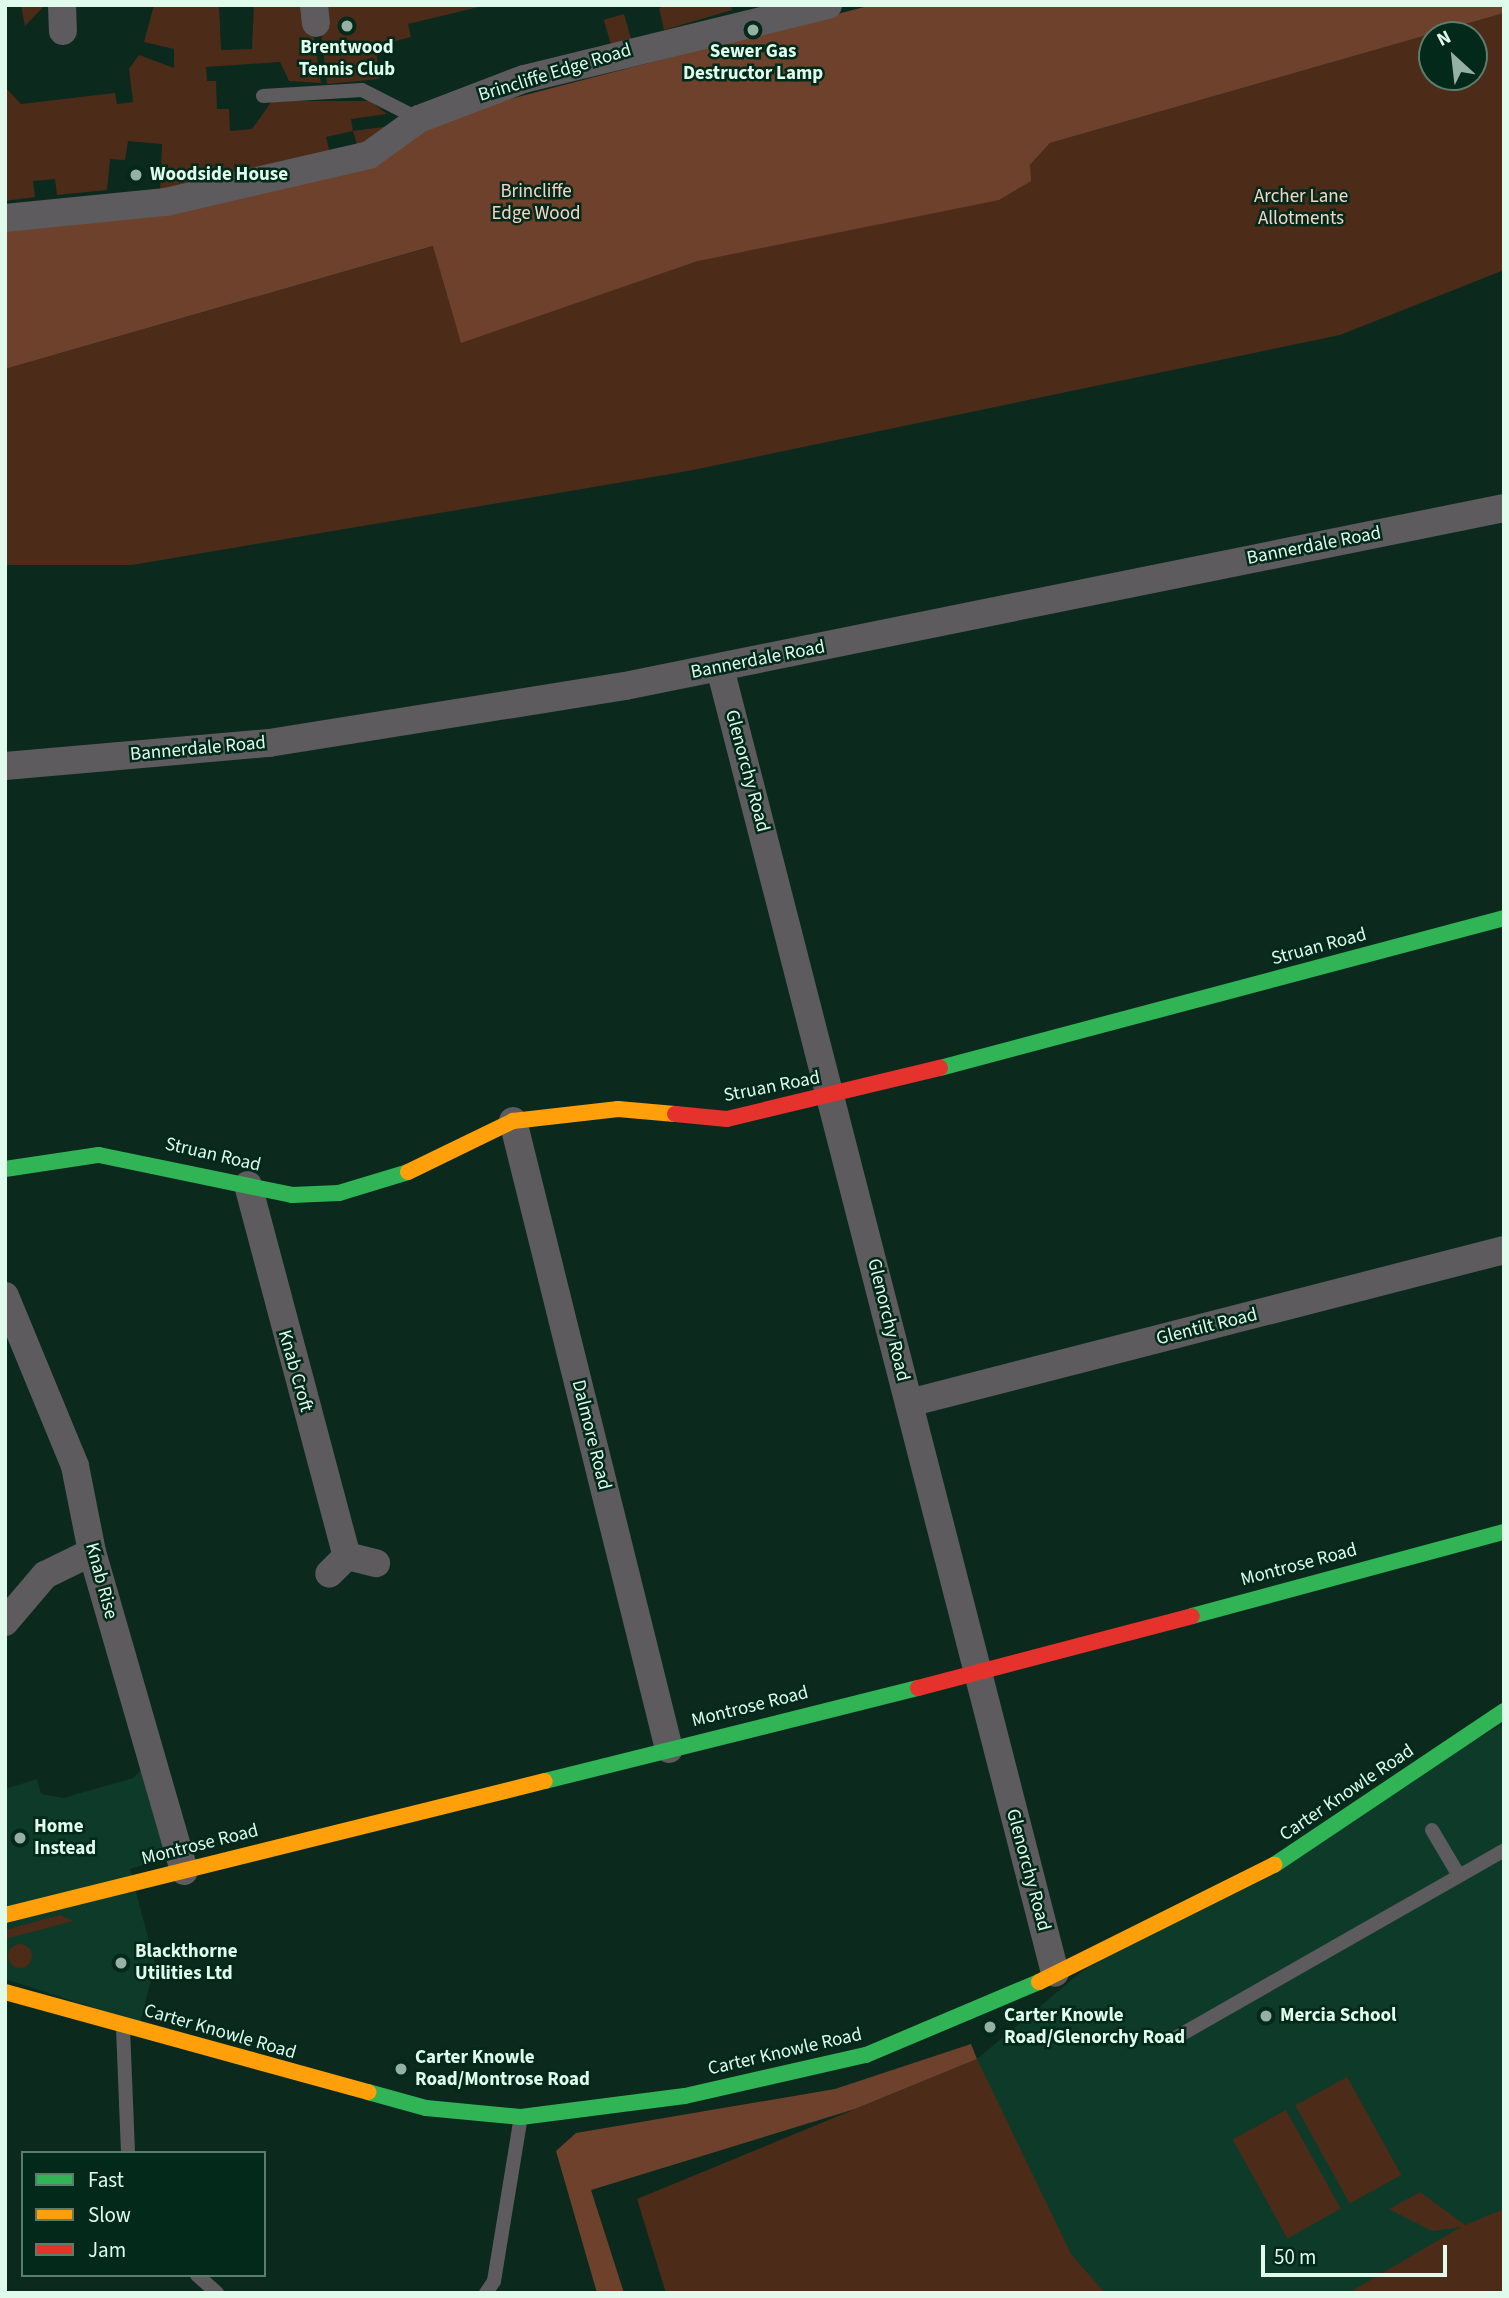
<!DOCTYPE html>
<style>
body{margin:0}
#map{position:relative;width:1509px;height:2298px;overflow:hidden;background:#0c291e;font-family:"Source Sans 3",sans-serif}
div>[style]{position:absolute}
.built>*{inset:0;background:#0e3a29}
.green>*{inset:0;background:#4d2b19;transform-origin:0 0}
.round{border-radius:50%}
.forest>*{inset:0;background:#6d412c}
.lane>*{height:14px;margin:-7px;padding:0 7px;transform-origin:7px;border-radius:7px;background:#5d5b5d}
.street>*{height:28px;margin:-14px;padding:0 14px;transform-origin:14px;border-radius:14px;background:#5d5b5d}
.fast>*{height:16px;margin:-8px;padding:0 8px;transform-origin:8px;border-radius:8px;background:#30b455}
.slow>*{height:16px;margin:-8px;padding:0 8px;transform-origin:8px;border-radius:8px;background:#ff9f0a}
.jam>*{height:16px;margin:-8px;padding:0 8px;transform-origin:8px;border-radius:8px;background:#e5322d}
.dots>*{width:19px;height:19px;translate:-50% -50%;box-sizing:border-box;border:4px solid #02291a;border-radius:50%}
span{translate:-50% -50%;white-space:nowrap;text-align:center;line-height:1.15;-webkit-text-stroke:5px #02291a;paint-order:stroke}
.poi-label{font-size:19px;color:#e0faec;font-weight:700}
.left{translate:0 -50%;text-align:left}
.street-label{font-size:19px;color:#e0faec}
.park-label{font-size:19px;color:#f8d4c6}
.frame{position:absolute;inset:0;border:7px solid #e0faec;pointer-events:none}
.legend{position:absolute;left:21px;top:2151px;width:245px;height:126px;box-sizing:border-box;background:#02291a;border:2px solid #5b7d6e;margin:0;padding:9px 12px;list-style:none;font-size:21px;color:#e0faec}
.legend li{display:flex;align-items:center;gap:14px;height:35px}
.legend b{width:35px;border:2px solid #5b7d6e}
.north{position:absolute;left:1418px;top:21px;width:70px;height:70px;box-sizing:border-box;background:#02291a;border:2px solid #5b7d6e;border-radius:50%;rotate:333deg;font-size:19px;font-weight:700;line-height:28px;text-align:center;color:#e0faec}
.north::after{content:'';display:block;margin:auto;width:24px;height:32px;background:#96b1a4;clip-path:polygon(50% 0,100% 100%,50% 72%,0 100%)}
.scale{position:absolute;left:1261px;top:2245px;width:186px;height:32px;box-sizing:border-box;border:4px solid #e0faec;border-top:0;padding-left:9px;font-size:21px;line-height:24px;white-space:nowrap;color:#e0faec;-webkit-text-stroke:5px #02291a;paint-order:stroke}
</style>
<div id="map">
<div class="built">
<div style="clip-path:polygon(1504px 1723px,1504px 2209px,1348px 2293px,666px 2293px,638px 2199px,977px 2059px,1081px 1972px)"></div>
<div style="clip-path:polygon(141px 1770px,165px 1851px,160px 1860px,130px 1869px,155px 1964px,140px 2023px,5px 1979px,5px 1789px,37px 1779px,41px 1794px,63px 1798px,133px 1778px)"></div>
</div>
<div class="green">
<div style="clip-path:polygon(21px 5px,45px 5px,25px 26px)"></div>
<div style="clip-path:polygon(154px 5px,219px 5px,221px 50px,252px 49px,254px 5px,309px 5px,321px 83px,289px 81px,280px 62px,206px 67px,207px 81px,216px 81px,217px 109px,229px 109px,230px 131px,252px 129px,272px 101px,370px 101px,387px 114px,351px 119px,353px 131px,390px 126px,358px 148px,353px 131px,326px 137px,330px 154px,160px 195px,162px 144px,128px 141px,125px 160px,110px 159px,107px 190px,57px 195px,55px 179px,33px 181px,35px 197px,5px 201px,5px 87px,21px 104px,115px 93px,117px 104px,133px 102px,129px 69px,139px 55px,174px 68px,174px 49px,144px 42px)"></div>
<div style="clip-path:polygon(318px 5px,487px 5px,408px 24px,411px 37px,376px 46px,379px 79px,327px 84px)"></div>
<div style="clip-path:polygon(670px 5px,731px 5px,732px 10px,664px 30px,659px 8px)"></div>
<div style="clip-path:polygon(evenodd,1504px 13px,1504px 270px,1340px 335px,688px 471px,132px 565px,5px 565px,5px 369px,434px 246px,462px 342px,698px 261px,1030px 165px,1050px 143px,1504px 13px,1432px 35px,1474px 35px,1474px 77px,1432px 77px,1432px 35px)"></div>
<div style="left:624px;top:14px;width:26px;height:21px;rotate:74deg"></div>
<div style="clip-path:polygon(60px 1915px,73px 1921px,5px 1939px,5px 1930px)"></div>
<div class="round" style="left:8px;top:1944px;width:24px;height:24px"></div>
<div style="clip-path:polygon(977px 2059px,1071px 2254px,1105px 2293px,666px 2293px,637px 2199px)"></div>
<div style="left:1347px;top:2077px;width:112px;height:59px;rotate:61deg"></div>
<div style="left:1286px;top:2110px;width:113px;height:61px;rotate:61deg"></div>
<div style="clip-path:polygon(1420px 2192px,1465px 2225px,1504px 2209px,1504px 2293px,1348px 2293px,1461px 2227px,1432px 2231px,1389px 2209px)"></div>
</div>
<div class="forest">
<div style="clip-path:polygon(872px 5px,1504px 5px,1504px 13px,1050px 143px,1030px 165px,1031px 181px,999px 200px,698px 261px,461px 343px,433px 246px,5px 369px,5px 227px,167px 212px,468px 110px)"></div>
<div style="clip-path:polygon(971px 2044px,977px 2059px,855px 2109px,591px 2190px,624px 2293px,597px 2293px,556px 2151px,576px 2133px,835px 2089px)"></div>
</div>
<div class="lane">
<div style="left:263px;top:96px;width:99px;rotate:-3.5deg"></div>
<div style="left:362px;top:90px;width:64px;rotate:27deg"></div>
<div style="left:1432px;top:1830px;width:51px;rotate:59.4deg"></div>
<div style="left:123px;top:2028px;width:125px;rotate:87.7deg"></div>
<div style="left:1175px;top:2038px;width:379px;rotate:-29.7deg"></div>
<div style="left:197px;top:2275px;width:27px;rotate:42deg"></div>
<div style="left:486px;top:2293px;width:14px;rotate:-56deg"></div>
<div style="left:494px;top:2281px;width:166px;rotate:-80.7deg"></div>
</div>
<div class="street">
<div style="left:62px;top:5px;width:26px;rotate:88deg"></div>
<div style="left:314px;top:5px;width:18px;rotate:84deg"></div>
<div style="left:5px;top:218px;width:162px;rotate:-5.7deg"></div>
<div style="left:166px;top:202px;width:208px;rotate:-13deg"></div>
<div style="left:369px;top:155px;width:62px;rotate:-35.8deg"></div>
<div style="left:419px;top:119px;width:112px;rotate:-20.9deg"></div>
<div style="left:524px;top:79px;width:313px;rotate:-13.7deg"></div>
<div style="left:720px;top:668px;width:1347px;rotate:75.6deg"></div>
<div style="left:5px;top:766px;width:265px;rotate:-5deg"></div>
<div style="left:269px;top:743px;width:361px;rotate:-9.1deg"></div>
<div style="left:625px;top:686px;width:897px;rotate:-11.45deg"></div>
<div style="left:513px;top:1121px;width:647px;rotate:76.05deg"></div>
<div style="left:248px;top:1185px;width:384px;rotate:75.1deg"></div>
<div style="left:347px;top:1556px;width:25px;rotate:135deg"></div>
<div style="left:5px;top:1296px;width:184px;rotate:67.6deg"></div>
<div style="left:75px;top:1466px;width:88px;rotate:78.8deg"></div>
<div style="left:92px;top:1552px;width:332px;rotate:73.9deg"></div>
<div style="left:909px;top:1403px;width:614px;rotate:-14.42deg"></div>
<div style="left:347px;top:1556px;width:30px;rotate:14deg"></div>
<div style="left:5px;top:1622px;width:62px;rotate:-49.6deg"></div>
<div style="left:45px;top:1575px;width:52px;rotate:-26.1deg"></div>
</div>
<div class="fast">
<div style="left:940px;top:1068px;width:584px;rotate:-14.89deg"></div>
<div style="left:5px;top:1169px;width:95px;rotate:-8.5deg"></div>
<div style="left:99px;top:1155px;width:197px;rotate:11.7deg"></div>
<div style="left:292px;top:1195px;width:47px;rotate:-2.4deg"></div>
<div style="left:339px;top:1193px;width:72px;rotate:-16.9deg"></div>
<div style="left:1192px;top:1616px;width:323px;rotate:-15.1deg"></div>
<div style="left:545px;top:1781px;width:384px;rotate:-14deg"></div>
<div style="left:1274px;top:1865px;width:277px;rotate:-33.8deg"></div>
<div style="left:368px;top:2092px;width:60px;rotate:15.4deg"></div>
<div style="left:426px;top:2108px;width:95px;rotate:5.4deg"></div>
<div style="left:521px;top:2117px;width:165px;rotate:-7.3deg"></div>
<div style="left:685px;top:2096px;width:186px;rotate:-12.8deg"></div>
<div style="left:866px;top:2055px;width:188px;rotate:-22.9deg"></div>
</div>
<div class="slow">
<div style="left:408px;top:1172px;width:117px;rotate:-25.9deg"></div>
<div style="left:513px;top:1121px;width:106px;rotate:-6.5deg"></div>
<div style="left:618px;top:1109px;width:57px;rotate:5deg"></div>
<div style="left:5px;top:1915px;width:556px;rotate:-13.94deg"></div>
<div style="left:1039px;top:1982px;width:263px;rotate:-26.5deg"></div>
<div style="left:5px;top:1992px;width:377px;rotate:15.4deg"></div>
</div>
<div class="jam">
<div style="left:675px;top:1114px;width:52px;rotate:5.5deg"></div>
<div style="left:727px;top:1119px;width:219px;rotate:-13.5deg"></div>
<div style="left:918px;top:1688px;width:283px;rotate:-14.7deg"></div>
</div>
<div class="dots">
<div style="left:347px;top:26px;background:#96b1a4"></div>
<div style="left:753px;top:30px;background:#96b1a4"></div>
<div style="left:136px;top:175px;background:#96b1a4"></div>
<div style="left:20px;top:1838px;background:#96b1a4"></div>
<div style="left:121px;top:1963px;background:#96b1a4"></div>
<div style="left:1266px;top:2016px;background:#96b1a4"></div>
<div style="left:990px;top:2027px;background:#96b1a4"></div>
<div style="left:401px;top:2069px;background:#96b1a4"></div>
</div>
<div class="poi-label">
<span style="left:347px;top:59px">Brentwood<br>Tennis Club</span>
<span style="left:753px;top:63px">Sewer Gas<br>Destructor Lamp</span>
<span class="left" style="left:150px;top:175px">Woodside House</span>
<span class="left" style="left:34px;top:1838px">Home<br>Instead</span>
<span class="left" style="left:135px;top:1963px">Blackthorne<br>Utilities Ltd</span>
<span class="left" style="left:1004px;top:2027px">Carter Knowle<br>Road/Glenorchy Road</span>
<span class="left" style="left:1280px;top:2016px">Mercia School</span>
<span class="left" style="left:415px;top:2069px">Carter Knowle<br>Road/Montrose Road</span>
</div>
<div class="street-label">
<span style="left:555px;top:73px;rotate:-17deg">Brincliffe Edge Road</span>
<span style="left:1314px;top:546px;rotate:-11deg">Bannerdale Road</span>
<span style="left:758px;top:660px;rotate:-11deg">Bannerdale Road</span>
<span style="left:198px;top:749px;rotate:-5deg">Bannerdale Road</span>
<span style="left:747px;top:771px;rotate:75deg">Glenorchy Road</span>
<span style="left:1319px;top:947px;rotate:-15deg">Struan Road</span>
<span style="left:772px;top:1087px;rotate:-11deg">Struan Road</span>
<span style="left:213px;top:1155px;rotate:13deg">Struan Road</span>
<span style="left:888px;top:1320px;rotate:76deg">Glenorchy Road</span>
<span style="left:1207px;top:1327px;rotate:-14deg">Glentilt Road</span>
<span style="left:295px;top:1371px;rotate:74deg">Knab Croft</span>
<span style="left:591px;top:1435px;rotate:76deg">Dalmore Road</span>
<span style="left:1299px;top:1565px;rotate:-15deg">Montrose Road</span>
<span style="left:101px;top:1581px;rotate:75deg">Knab Rise</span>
<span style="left:750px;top:1707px;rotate:-14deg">Montrose Road</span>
<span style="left:1347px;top:1793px;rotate:-34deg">Carter Knowle Road</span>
<span style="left:200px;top:1845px;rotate:-14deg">Montrose Road</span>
<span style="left:1028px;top:1870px;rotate:75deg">Glenorchy Road</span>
<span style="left:220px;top:2032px;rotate:16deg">Carter Knowle Road</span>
<span style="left:785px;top:2052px;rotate:-13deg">Carter Knowle Road</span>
</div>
<div class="park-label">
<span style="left:536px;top:203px">Brincliffe<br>Edge Wood</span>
<span style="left:1301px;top:208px">Archer Lane<br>Allotments</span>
</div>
<div class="frame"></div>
<ul class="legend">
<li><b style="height:9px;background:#30b455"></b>Fast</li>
<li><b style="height:9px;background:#ff9f0a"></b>Slow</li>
<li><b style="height:9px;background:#e5322d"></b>Jam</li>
</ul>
<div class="north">N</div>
<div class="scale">50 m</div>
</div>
